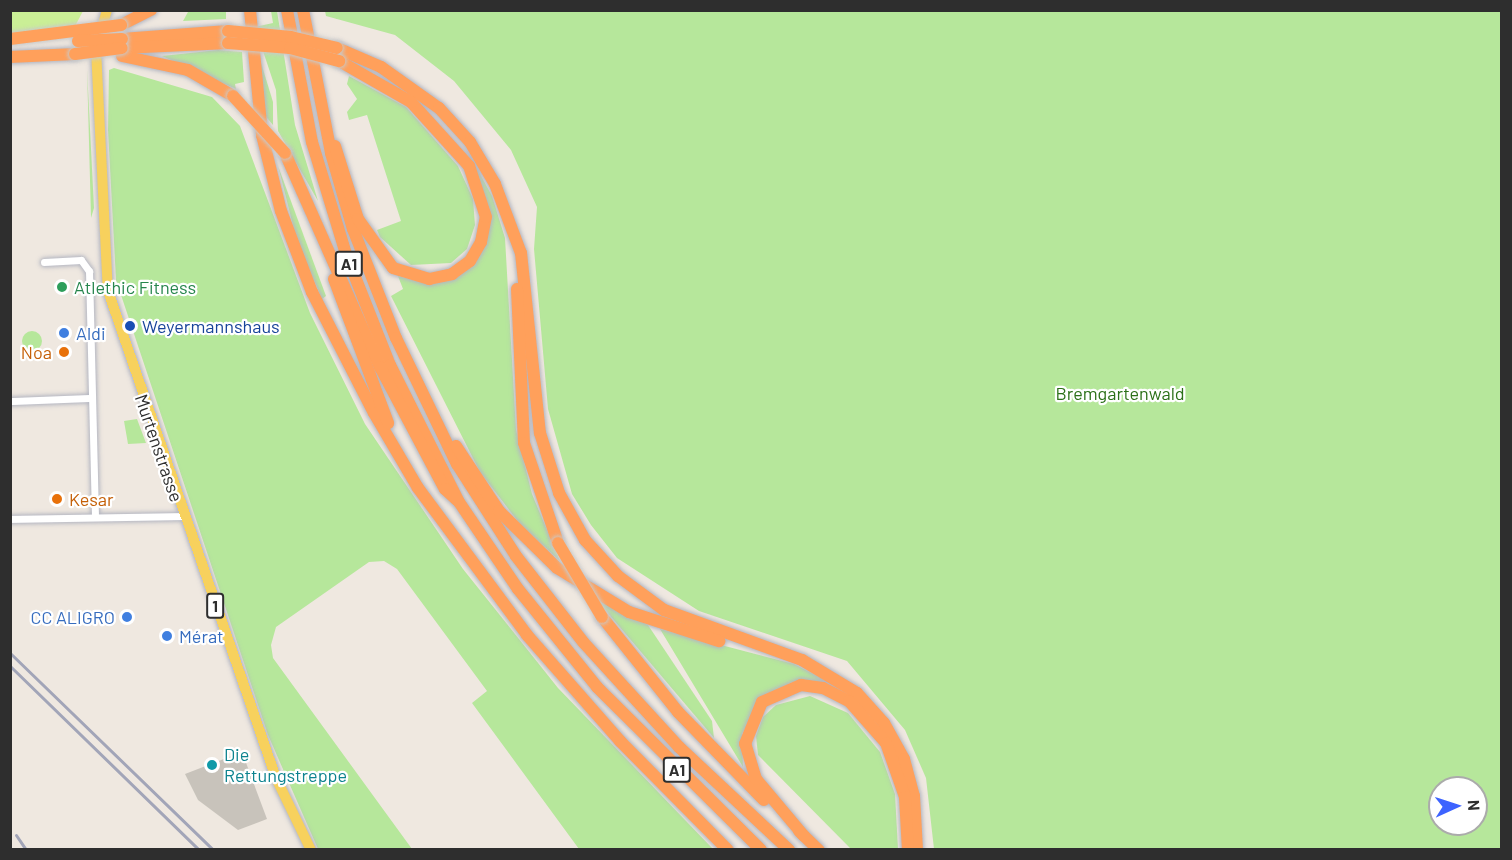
<!DOCTYPE html>
<meta charset="utf-8">
<style>
body{margin:0}
#map{position:relative;width:1512px;height:860px;overflow:hidden;background:#efe8e0;font-family:Barlow,sans-serif}
div>[style]{position:absolute}
.green>*{inset:0;background:#b6e79b}
.round{border-radius:50%}
.pitch>*{inset:0;background:#caef96}
.building>*{inset:0;background:#c8c3bb}
.roads{filter:drop-shadow(0 0 2px #b4b6c1) drop-shadow(0 0 2px #b4b6c1)}
.street>*{height:7px;margin:-3.5px;padding:0 3.5px;transform-origin:3.5px;border-radius:3.5px;background:#fff}
.primary>*{height:10px;margin:-5px;padding:0 5px;transform-origin:5px;border-radius:5px;background:#f7d15d}
.highway>*{height:12px;margin:-6px;padding:0 6px;transform-origin:6px;border-radius:6px;background:#ffa05b}
.rail>*{height:3px;margin:-1.5px;padding:0 1.5px;transform-origin:1.5px;border-radius:1.5px;background:#a2a5b8}
.bridges{filter:drop-shadow(0 0 2px #c9c9c9) drop-shadow(0 0 2px #c9c9c9)}
.highway-bridge>*{height:12px;margin:-6px;padding:0 6px;transform-origin:6px;border-radius:6px;background:#ffa05b}
.dots>*{width:16px;height:16px;translate:-50% -50%;box-sizing:border-box;border:3px solid #fff;border-radius:50%}
span{translate:-50% -50%;white-space:nowrap;text-align:center;line-height:1.15;-webkit-text-stroke:4.5px #fff;paint-order:stroke}
.shield-label span{padding:2px 4px;background:#fff;border:2px solid;border-radius:4px;-webkit-text-stroke-width:0}
.shield-label{font-size:16px;color:#2e2e2e;font-weight:700}
.leisure-label{font-size:18px;color:#27864d}
.left{translate:0 -50%;text-align:left}
.transit-label{font-size:18px;color:#164399}
.shop-label{font-size:18px;color:#366cbe}
.right{translate:-100% -50%;text-align:right}
.food-label{font-size:18px;color:#c56008}
.park-label{font-size:18px;color:#2b7018}
.street-label{font-size:18px;color:#2e2e2e}
.culture-label{font-size:18px;color:#0d838f}
.frame{position:absolute;inset:0;border:12px solid #2e2e2e;pointer-events:none}
.north{position:absolute;left:1428px;top:776px;width:60px;height:60px;box-sizing:border-box;background:#fff;border:2px solid #ababab;border-radius:50%;rotate:87deg;font-size:16px;font-weight:700;line-height:24px;text-align:center;color:#2e2e2e}
.north::after{content:'';display:block;margin:auto;width:21px;height:27px;background:#3d63ff;clip-path:polygon(50% 0,100% 100%,50% 72%,0 100%)}
</style>
<div id="map">
<div class="green">
<div style="clip-path:polygon(271px 11px,277px 11px,295px 125px,318px 201px,278px 131px,276px 90px,255px 27px,273px 23px)"></div>
<div style="clip-path:polygon(evenodd,325px 11px,1501px 11px,1501px 849px,934px 849px,926px 778px,905px 730px,847px 661px,699px 611px,617px 558px,591px 525px,572px 494px,548px 409px,534px 249px,537px 207px,511px 150px,454px 81px,395px 35px,326px 16px,325px 11px,1440px 788px,1476px 788px,1476px 824px,1440px 824px,1440px 788px)"></div>
<div style="clip-path:polygon(188px 12px,226px 12px,226px 19px,183px 21px)"></div>
<div style="clip-path:polygon(218px 50px,242px 52px,244px 82px,235px 84px,236px 89px,162px 56px)"></div>
<div style="clip-path:polygon(258px 53px,273px 102px,273px 125px,262px 112px)"></div>
<div style="clip-path:polygon(114px 68px,212px 97px,240px 126px,310px 313px,365px 424px,463px 569px,558px 688px,713px 849px,579px 849px,472px 703px,487px 691px,397px 569px,384px 561px,369px 562px,276px 627px,271px 645px,273px 658px,412px 849px,318px 849px,268px 735px,116px 280px,108px 130px,109px 70px)"></div>
<div style="clip-path:polygon(87px 69px,94px 208px,91px 218px,88px 104px)"></div>
<div style="clip-path:polygon(349px 76px,406px 107px,458px 166px,473px 199px,475px 225px,467px 249px,451px 263px,411px 265px,380px 237px,377px 230px,401px 221px,367px 115px,349px 120px,347px 112px,357px 99px,347px 84px)"></div>
<div style="clip-path:polygon(469px 154px,492px 196px,505px 238px,516px 430px,532px 494px,560px 561px,520px 524px,480px 472px,391px 296px,403px 289px,398px 276px,424px 283px,469px 267px,488px 207px)"></div>
<div style="clip-path:polygon(278px 166px,326px 296px,322px 299px,297px 241px)"></div>
<div class="round" style="left:22px;top:331px;width:20px;height:20px"></div>
<div style="clip-path:polygon(137px 419px,146px 443px,128px 444px,124px 421px)"></div>
<div style="clip-path:polygon(596px 599px,648px 625px,712px 721px,714px 738px)"></div>
<div style="clip-path:polygon(660px 629px,794px 664px,844px 690px,792px 682px,761px 698px,742px 734px,743px 767px)"></div>
<div style="clip-path:polygon(810px 696px,848px 713px,880px 752px,895px 794px,898px 849px,851px 849px,758px 755px,756px 736px,763px 717px,776px 705px)"></div>
</div>
<div class="pitch">
<div style="clip-path:polygon(11px 11px,83px 11px,72px 32px,11px 36px)"></div>
</div>
<div class="building">
<div style="clip-path:polygon(242px 752px,267px 819px,238px 830px,198px 800px,185px 774px)"></div>
</div>
<div class="roads">
<div class="street">
<div style="left:44px;top:262px;width:37px;rotate:-3deg"></div>
<div style="left:81px;top:260px;width:14px;rotate:54deg"></div>
<div style="left:89px;top:271px;width:246px;rotate:88.6deg"></div>
<div style="left:10px;top:401px;width:82px;rotate:-2.1deg"></div>
<div style="left:10px;top:519px;width:173px;rotate:-1deg"></div>
</div>
<div class="primary">
<div style="left:107px;top:10px;width:41px;rotate:105.8deg"></div>
<div style="left:96px;top:49px;width:242px;rotate:87.2deg"></div>
<div style="left:108px;top:291px;width:515px;rotate:70.97deg"></div>
<div style="left:276px;top:778px;width:80px;rotate:64.1deg"></div>
</div>
<div class="highway">
<div style="left:250px;top:10px;width:126px;rotate:84.5deg"></div>
<div style="left:262px;top:135px;width:78px;rotate:76deg"></div>
<div style="left:281px;top:211px;width:87px;rotate:69.1deg"></div>
<div style="left:312px;top:292px;width:136px;rotate:62.9deg"></div>
<div style="left:374px;top:413px;width:87px;rotate:59.6deg"></div>
<div style="left:418px;top:488px;width:183px;rotate:53.4deg"></div>
<div style="left:527px;top:635px;width:141px;rotate:48.7deg"></div>
<div style="left:620px;top:741px;width:153px;rotate:45.3deg"></div>
<div style="left:287px;top:10px;width:134px;rotate:79.3deg"></div>
<div style="left:312px;top:142px;width:117px;rotate:73.1deg"></div>
<div style="left:346px;top:254px;width:119px;rotate:68.4deg"></div>
<div style="left:390px;top:365px;width:153px;rotate:63.3deg"></div>
<div style="left:459px;top:502px;width:105px;rotate:55.9deg"></div>
<div style="left:518px;top:589px;width:126px;rotate:51.1deg"></div>
<div style="left:597px;top:687px;width:231px;rotate:44.8deg"></div>
<div style="left:303px;top:10px;width:146px;rotate:78.9deg"></div>
<div style="left:331px;top:153px;width:79px;rotate:73.9deg"></div>
<div style="left:353px;top:229px;width:117px;rotate:68.5deg"></div>
<div style="left:396px;top:338px;width:140px;rotate:64.2deg"></div>
<div style="left:457px;top:464px;width:109px;rotate:57.3deg"></div>
<div style="left:516px;top:556px;width:110px;rotate:52deg"></div>
<div style="left:584px;top:643px;width:141px;rotate:47.6deg"></div>
<div style="left:679px;top:747px;width:151px;rotate:43.1deg"></div>
<div style="left:121px;top:25px;width:34px;rotate:-27deg"></div>
<div style="left:122px;top:39px;width:106px;rotate:-4.3deg"></div>
<div style="left:122px;top:48px;width:106px;rotate:-2.7deg"></div>
<div style="left:337px;top:48px;width:48px;rotate:23.4deg"></div>
<div style="left:381px;top:67px;width:71px;rotate:35.3deg"></div>
<div style="left:439px;top:108px;width:46px;rotate:47.6deg"></div>
<div style="left:470px;top:142px;width:49px;rotate:59.2deg"></div>
<div style="left:495px;top:184px;width:74px;rotate:69.4deg"></div>
<div style="left:521px;top:253px;width:181px;rotate:84deg"></div>
<div style="left:540px;top:433px;width:63px;rotate:72.4deg"></div>
<div style="left:559px;top:493px;width:54px;rotate:61deg"></div>
<div style="left:585px;top:540px;width:49px;rotate:47.5deg"></div>
<div style="left:618px;top:576px;width:57px;rotate:36.5deg"></div>
<div style="left:664px;top:610px;width:147px;rotate:19.9deg"></div>
<div style="left:802px;top:660px;width:64px;rotate:31deg"></div>
<div style="left:857px;top:693px;width:40px;rotate:48deg"></div>
<div style="left:884px;top:723px;width:41px;rotate:60.9deg"></div>
<div style="left:904px;top:759px;width:38px;rotate:75deg"></div>
<div style="left:914px;top:796px;width:54px;rotate:86.8deg"></div>
<div style="left:122px;top:56px;width:67px;rotate:12deg"></div>
<div style="left:188px;top:70px;width:52px;rotate:30deg"></div>
<div style="left:10px;top:57px;width:65px;rotate:-2.6deg"></div>
<div style="left:335px;top:146px;width:77px;rotate:72.5deg"></div>
<div style="left:358px;top:219px;width:60px;rotate:54.5deg"></div>
<div style="left:393px;top:268px;width:38px;rotate:17deg"></div>
<div style="left:429px;top:279px;width:24px;rotate:-12deg"></div>
<div style="left:452px;top:274px;width:22px;rotate:-36deg"></div>
<div style="left:470px;top:261px;width:22px;rotate:-60deg"></div>
<div style="left:481px;top:242px;width:25px;rotate:-79deg"></div>
<div style="left:486px;top:217px;width:54px;rotate:-108.4deg"></div>
<div style="left:469px;top:166px;width:86px;rotate:-132.2deg"></div>
<div style="left:411px;top:102px;width:83px;rotate:-150.3deg"></div>
<div style="left:285px;top:153px;width:234px;rotate:66.1deg"></div>
<div style="left:380px;top:367px;width:138px;rotate:62deg"></div>
<div style="left:445px;top:489px;width:16px;rotate:43deg"></div>
<div style="left:334px;top:279px;width:154px;rotate:69.4deg"></div>
<div style="left:517px;top:289px;width:154px;rotate:87.4deg"></div>
<div style="left:524px;top:443px;width:106px;rotate:71.2deg"></div>
<div style="left:456px;top:446px;width:78px;rotate:56.5deg"></div>
<div style="left:499px;top:511px;width:81px;rotate:44.5deg"></div>
<div style="left:557px;top:568px;width:84px;rotate:31.4deg"></div>
<div style="left:629px;top:612px;width:95px;rotate:17.9deg"></div>
<div style="left:602px;top:617px;width:122px;rotate:51.3deg"></div>
<div style="left:678px;top:712px;width:123px;rotate:45.7deg"></div>
<div style="left:799px;top:831px;width:28px;rotate:44deg"></div>
<div style="left:804px;top:836px;width:75px;rotate:-130.1deg"></div>
<div style="left:756px;top:779px;width:37px;rotate:-107deg"></div>
<div style="left:745px;top:744px;width:45px;rotate:-68deg"></div>
<div style="left:762px;top:702px;width:43px;rotate:-23.6deg"></div>
<div style="left:801px;top:685px;width:22px;rotate:8deg"></div>
<div style="left:823px;top:688px;width:29px;rotate:27deg"></div>
<div style="left:849px;top:701px;width:56px;rotate:48.6deg"></div>
<div style="left:886px;top:743px;width:57px;rotate:70.6deg"></div>
<div style="left:905px;top:797px;width:53px;rotate:86.8deg"></div>
</div>
</div>
<div class="rail">
<div style="left:10px;top:653px;width:283px;rotate:44.1deg"></div>
<div style="left:10px;top:666px;width:264px;rotate:44.2deg"></div>
<div style="left:16px;top:835px;width:18px;rotate:56deg"></div>
</div>
<div class="bridges">
<div class="highway-bridge">
<div style="left:228px;top:31px;width:63px;rotate:5.4deg"></div>
<div style="left:291px;top:37px;width:47px;rotate:13.4deg"></div>
<div style="left:10px;top:39px;width:112px;rotate:-7.2deg"></div>
<div style="left:78px;top:41px;width:44px;rotate:-2.6deg"></div>
<div style="left:228px;top:43px;width:62px;rotate:4.6deg"></div>
<div style="left:290px;top:48px;width:51px;rotate:14.9deg"></div>
<div style="left:75px;top:54px;width:47px;rotate:-7.3deg"></div>
<div style="left:233px;top:96px;width:77px;rotate:47.6deg"></div>
<div style="left:558px;top:543px;width:86px;rotate:59.3deg"></div>
</div>
</div>
<div class="dots">
<div style="left:62px;top:287px;background:#2e9e5b"></div>
<div style="left:130px;top:326px;background:#1a4fb4"></div>
<div style="left:64px;top:333px;background:#3f7fe0"></div>
<div style="left:64px;top:352px;background:#e8710a"></div>
<div style="left:57px;top:499px;background:#e8710a"></div>
<div style="left:127px;top:617px;background:#3f7fe0"></div>
<div style="left:167px;top:636px;background:#3f7fe0"></div>
<div style="left:212px;top:765px;background:#0f9aa8"></div>
</div>
<div class="shield-label">
<span style="left:349px;top:264px">A1</span>
<span style="left:215px;top:606px">1</span>
<span style="left:677px;top:770px">A1</span>
</div>
<div class="leisure-label">
<span class="left" style="left:74px;top:287px">Atlethic Fitness</span>
</div>
<div class="transit-label">
<span class="left" style="left:142px;top:326px">Weyermannshaus</span>
</div>
<div class="shop-label">
<span class="left" style="left:76px;top:333px">Aldi</span>
<span class="right" style="left:115px;top:617px">CC ALIGRO</span>
<span class="left" style="left:179px;top:636px">Mérat</span>
</div>
<div class="food-label">
<span class="right" style="left:52px;top:352px">Noa</span>
<span class="left" style="left:69px;top:499px">Kesar</span>
</div>
<div class="park-label">
<span style="left:1120px;top:393px">Bremgartenwald</span>
</div>
<div class="street-label">
<span style="left:159px;top:448px;rotate:71deg">Murtenstrasse</span>
</div>
<div class="culture-label">
<span class="left" style="left:224px;top:765px">Die<br>Rettungstreppe</span>
</div>
<div class="frame"></div>
<div class="north">N</div>
</div>
